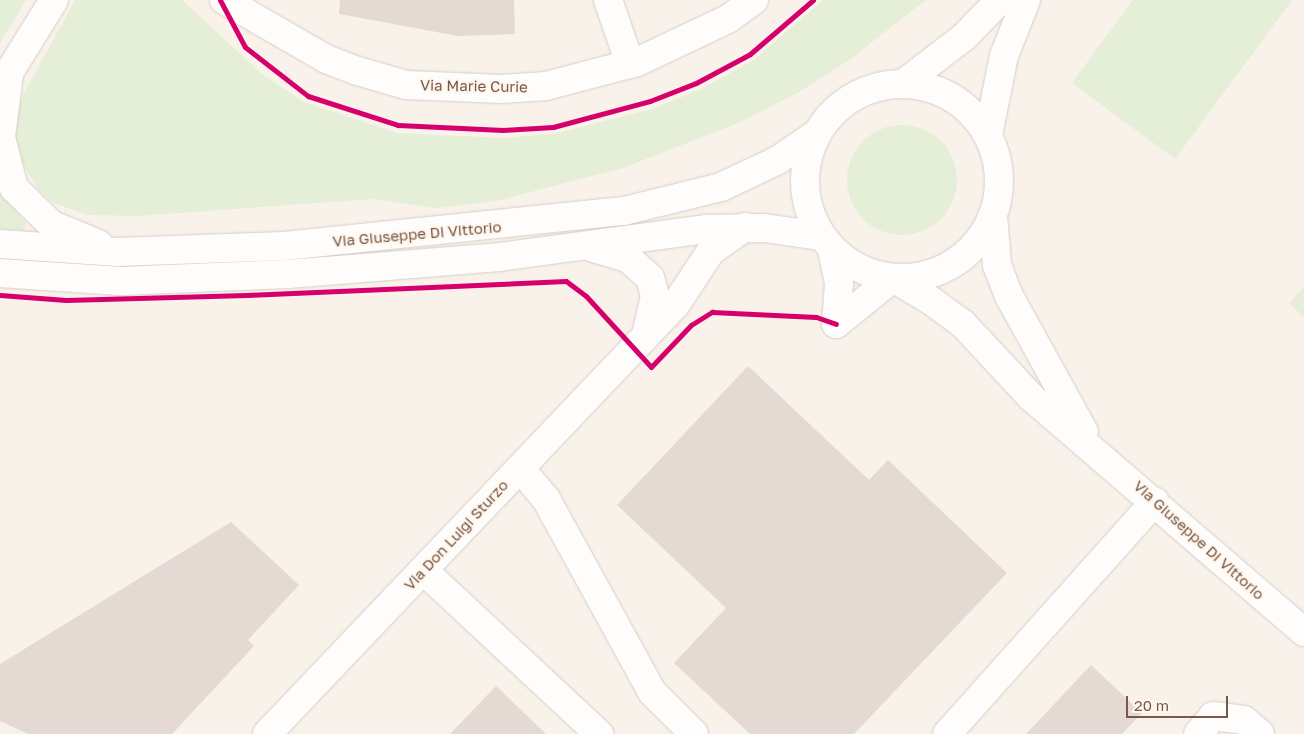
<!DOCTYPE html>
<style>
body{margin:0}
#map{position:relative;width:1304px;height:734px;overflow:hidden;background:#f8f2eb;font-family:"Golos Text",sans-serif}
div>[style]{position:absolute}
.green>*{inset:0;background:#e5eed6}
.round{border-radius:50%}
.building>*{inset:0;background:#e4dad3}
.roads{filter:drop-shadow(0 0 1px #d6cec8) drop-shadow(0 0 1px #d6cec8)}
.minor>*{height:28px;margin:-14px;padding:0 14px;transform-origin:14px;border-radius:14px;background:#fefdfc}
.minor>.ring{margin:-14px;padding:0;box-sizing:content-box;background:none;border:28px solid #fefdfc;border-radius:50%}
.cycleway>*{height:5px;margin:-2.5px;padding:0 2.5px;transform-origin:2.5px;border-radius:2.5px;background:#d6006c}
span{translate:-50% -50%;white-space:nowrap;text-align:center;line-height:1.15;-webkit-text-stroke:4.5px #fff7ed;paint-order:stroke}
.street-label{font-size:15px;color:#77584a}
.scale{position:absolute;left:1126px;top:696px;width:102px;height:22px;box-sizing:border-box;border:2px solid #77584a;border-top:0;padding-left:6px;font-size:15px;line-height:18px;white-space:nowrap;color:#77584a;-webkit-text-stroke:4px #fff7ed;paint-order:stroke}
</style>
<div id="map">
<div class="green">
<div style="clip-path:polygon(0 0,26px 0,0 43px)"></div>
<div style="clip-path:polygon(75px 0,182px 0,262px 74px,304px 102px,397px 133px,503px 138px,554px 134px,652px 109px,699px 90px,754px 60px,823px 0,926px 0,849px 60px,799px 92px,738px 123px,623px 168px,495px 201px,436px 208px,373px 199px,138px 216px,88px 215px,54px 203px,38px 189px,17px 154px,13px 132px,17px 106px)"></div>
<div style="clip-path:polygon(1133px 0,1292px 0,1175px 159px,1072px 83px)"></div>
<div class="round" style="left:847px;top:125px;width:110px;height:110px"></div>
<div style="clip-path:polygon(0 193px,26px 223px,24px 230px,0 229px)"></div>
<div style="clip-path:polygon(1304px 287px,1304px 317px,1289px 303px)"></div>
</div>
<div class="building">
<div style="clip-path:polygon(340px 0,514px 0,515px 34px,458px 36px,339px 14px)"></div>
<div style="clip-path:polygon(748px 366px,869px 480px,888px 460px,1007px 573px,854px 734px,750px 734px,674px 663px,726px 608px,617px 505px)"></div>
<div style="clip-path:polygon(231px 522px,299px 585px,248px 640px,254px 646px,172px 734px,28px 734px,0 721px,0 664px)"></div>
<div style="clip-path:polygon(1091px 665px,1142px 713px,1122px 734px,1026px 734px)"></div>
<div style="clip-path:polygon(496px 686px,546px 734px,450px 734px)"></div>
</div>
<div class="roads">
<div class="minor">
<div style="left:224px;top:0;width:118px;rotate:30deg"></div>
<div style="left:326px;top:59px;width:34px;rotate:21deg"></div>
<div style="left:358px;top:71px;width:50px;rotate:16.3deg"></div>
<div style="left:406px;top:85px;width:96px;rotate:2.4deg"></div>
<div style="left:502px;top:89px;width:44px;rotate:-3.9deg"></div>
<div style="left:546px;top:86px;width:94px;rotate:-14.8deg"></div>
<div style="left:637px;top:62px;width:101px;rotate:-25.3deg"></div>
<div style="left:728px;top:19px;width:32px;rotate:-36deg"></div>
<div style="left:608px;top:0;width:68px;rotate:71deg"></div>
<div style="left:9px;top:75px;width:63px;rotate:97.4deg"></div>
<div style="left:1px;top:137px;width:53px;rotate:75.7deg"></div>
<div style="left:14px;top:188px;width:53px;rotate:44.2deg"></div>
<div style="left:52px;top:225px;width:50px;rotate:22.4deg"></div>
<div style="left:904px;top:83px;width:76px;rotate:-37.5deg"></div>
<div style="left:964px;top:37px;width:52px;rotate:-45.8deg"></div>
<div class="ring" style="left:805px;top:84px;width:166px;height:166px"></div>
<div style="left:0;top:87px;width:102px;rotate:-58.2deg"></div>
<div style="left:988px;top:135px;width:81px;rotate:-78.6deg"></div>
<div style="left:1004px;top:56px;width:60px;rotate:-68.6deg"></div>
<div style="left:993px;top:215px;width:50px;rotate:85.4deg"></div>
<div style="left:997px;top:265px;width:33px;rotate:69deg"></div>
<div style="left:1009px;top:296px;width:155px;rotate:61.1deg"></div>
<div style="left:0;top:244px;width:118px;rotate:3.9deg"></div>
<div style="left:118px;top:252px;width:166px;rotate:-2.1deg"></div>
<div style="left:284px;top:246px;width:342px;rotate:-5.9deg"></div>
<div style="left:624px;top:211px;width:100px;rotate:-13.9deg"></div>
<div style="left:721px;top:187px;width:63px;rotate:-25.3deg"></div>
<div style="left:778px;top:160px;width:46px;rotate:-34.4deg"></div>
<div style="left:593px;top:248px;width:36px;rotate:16deg"></div>
<div style="left:628px;top:258px;width:30px;rotate:42deg"></div>
<div style="left:650px;top:278px;width:19px;rotate:74deg"></div>
<div style="left:655px;top:296px;width:39px;rotate:103deg"></div>
<div style="left:832px;top:250px;width:34px;rotate:78deg"></div>
<div style="left:839px;top:283px;width:41px;rotate:94.2deg"></div>
<div style="left:836px;top:324px;width:73px;rotate:-38.9deg"></div>
<div style="left:893px;top:278px;width:43px;rotate:30.7deg"></div>
<div style="left:930px;top:300px;width:41px;rotate:36deg"></div>
<div style="left:963px;top:324px;width:101px;rotate:47deg"></div>
<div style="left:1032px;top:398px;width:359px;rotate:40.7deg"></div>
<div style="left:0;top:273px;width:121px;rotate:3.8deg"></div>
<div style="left:121px;top:281px;width:167px;rotate:-2.4deg"></div>
<div style="left:288px;top:274px;width:212px;rotate:-4.6deg"></div>
<div style="left:499px;top:257px;width:210px;rotate:-7.7deg"></div>
<div style="left:707px;top:229px;width:57px;rotate:-1deg"></div>
<div style="left:764px;top:228px;width:58px;rotate:8deg"></div>
<div style="left:520px;top:468px;width:40px;rotate:50deg"></div>
<div style="left:546px;top:499px;width:220px;rotate:61.2deg"></div>
<div style="left:652px;top:692px;width:59px;rotate:45deg"></div>
<div style="left:423px;top:570px;width:241px;rotate:43deg"></div>
<div style="left:267px;top:734px;width:593px;rotate:-46.43deg"></div>
<div style="left:676px;top:304px;width:64px;rotate:-56.6deg"></div>
<div style="left:711px;top:251px;width:42px;rotate:-35.2deg"></div>
<div style="left:947px;top:734px;width:312px;rotate:-48.2deg"></div>
<div style="left:1198px;top:734px;width:23px;rotate:-50deg"></div>
<div style="left:1213px;top:716px;width:31px;rotate:7deg"></div>
<div style="left:1244px;top:720px;width:21px;rotate:41deg"></div>
</div>
</div>
<div class="cycleway">
<div style="left:220px;top:0;width:53px;rotate:62deg"></div>
<div style="left:245px;top:47px;width:80px;rotate:37.9deg"></div>
<div style="left:308px;top:96px;width:95px;rotate:17.9deg"></div>
<div style="left:398px;top:125px;width:105px;rotate:2.7deg"></div>
<div style="left:503px;top:130px;width:50px;rotate:-3.4deg"></div>
<div style="left:553px;top:127px;width:100px;rotate:-15deg"></div>
<div style="left:650px;top:101px;width:49px;rotate:-21.4deg"></div>
<div style="left:696px;top:83px;width:61px;rotate:-28.2deg"></div>
<div style="left:750px;top:54px;width:83px;rotate:-40.6deg"></div>
<div style="left:0;top:295px;width:66px;rotate:4.3deg"></div>
<div style="left:66px;top:300px;width:181px;rotate:-1.6deg"></div>
<div style="left:247px;top:295px;width:319px;rotate:-2.5deg"></div>
<div style="left:566px;top:281px;width:25px;rotate:37deg"></div>
<div style="left:586px;top:296px;width:96px;rotate:47.5deg"></div>
<div style="left:651px;top:367px;width:58px;rotate:-46.4deg"></div>
<div style="left:691px;top:325px;width:25px;rotate:-32deg"></div>
<div style="left:712px;top:312px;width:104px;rotate:2.8deg"></div>
<div style="left:816px;top:317px;width:21px;rotate:19deg"></div>
</div>
<div class="street-label">
<span style="left:474px;top:86px;rotate:1deg">Via Marie Curie</span>
<span style="left:417px;top:234px;rotate:-5deg">Via Giuseppe Di Vittorio</span>
<span style="left:456px;top:535px;rotate:-47deg">Via Don Luigi Sturzo</span>
<span style="left:1199px;top:540px;rotate:42deg">Via Giuseppe Di Vittorio</span>
</div>
<div class="scale">20 m</div>
</div>
